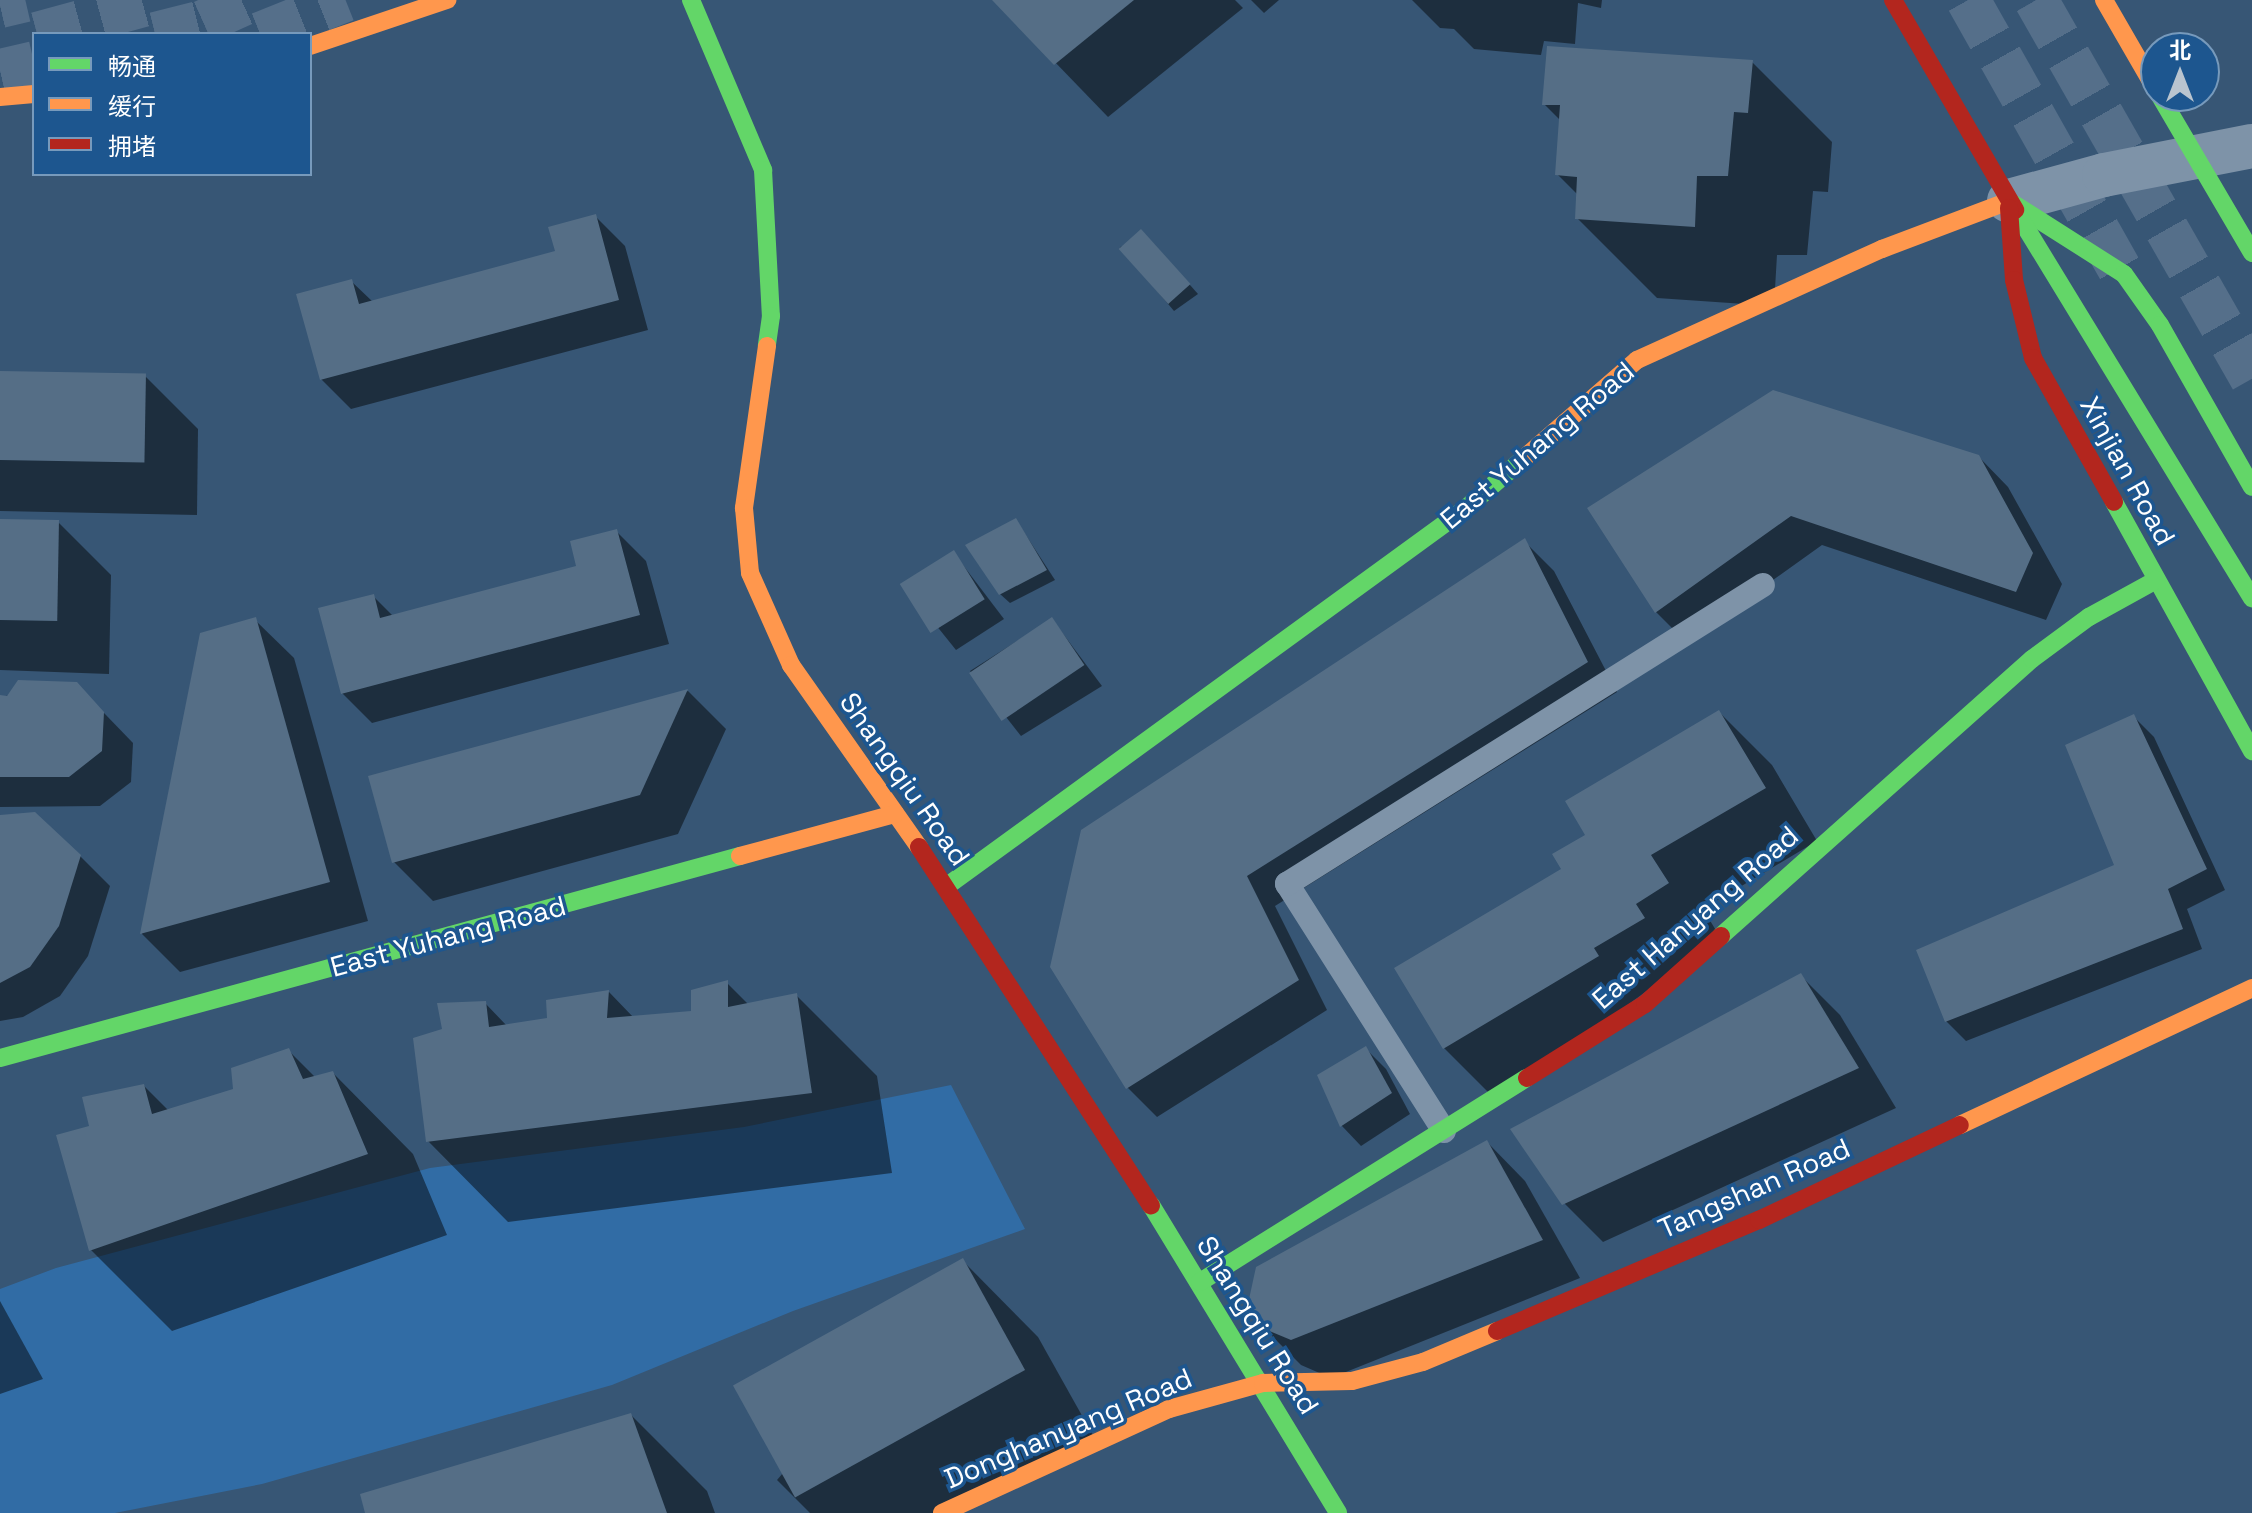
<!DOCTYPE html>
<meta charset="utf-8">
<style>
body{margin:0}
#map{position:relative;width:2252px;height:1513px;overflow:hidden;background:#375675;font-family:"Space Grotesk","Noto Sans SC",sans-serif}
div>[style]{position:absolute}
.green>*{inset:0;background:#316ca5}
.shadow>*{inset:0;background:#0007}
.building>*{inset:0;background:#556e86;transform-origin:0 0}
.secondary-tunnel>*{height:44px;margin-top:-22px;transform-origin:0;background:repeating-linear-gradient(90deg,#556f8a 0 44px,transparent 0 66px)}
.highway-tunnel>*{height:44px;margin-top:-22px;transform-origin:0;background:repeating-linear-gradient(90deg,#556f8a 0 44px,transparent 0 66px)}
.lane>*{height:24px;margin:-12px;padding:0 12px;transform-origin:12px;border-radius:12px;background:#7e93a8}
.street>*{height:44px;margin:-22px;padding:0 22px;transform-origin:22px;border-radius:22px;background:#7e93a8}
.fast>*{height:18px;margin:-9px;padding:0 9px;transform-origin:9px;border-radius:9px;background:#63d668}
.slow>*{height:18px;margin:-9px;padding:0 9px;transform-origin:9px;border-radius:9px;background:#ff974d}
.jam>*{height:18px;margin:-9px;padding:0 9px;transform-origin:9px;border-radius:9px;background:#b3261e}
span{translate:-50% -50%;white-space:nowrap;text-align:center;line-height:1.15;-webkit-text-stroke:7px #1d568f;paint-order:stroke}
.street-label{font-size:28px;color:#fff}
.legend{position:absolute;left:32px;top:32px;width:280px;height:144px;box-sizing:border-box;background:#1d568f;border:2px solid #779abc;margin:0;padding:10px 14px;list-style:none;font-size:24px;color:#fff}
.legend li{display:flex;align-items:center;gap:16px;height:40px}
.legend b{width:40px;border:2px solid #779abc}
.north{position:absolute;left:2140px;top:32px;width:80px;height:80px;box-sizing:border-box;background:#1d568f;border:2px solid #779abc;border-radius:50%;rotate:0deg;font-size:22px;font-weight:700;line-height:32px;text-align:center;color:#fff}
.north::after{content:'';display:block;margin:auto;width:28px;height:36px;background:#b9c4cf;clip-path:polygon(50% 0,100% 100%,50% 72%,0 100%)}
</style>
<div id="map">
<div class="green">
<div style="clip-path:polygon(951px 1085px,1025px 1229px,793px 1311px,612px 1385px,262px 1484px,115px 1513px,0 1513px,0 1289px,56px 1268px,430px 1168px,744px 1127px)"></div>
</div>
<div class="shadow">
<div style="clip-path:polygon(995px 0,1235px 0,1243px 8px,1108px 117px)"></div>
<div style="clip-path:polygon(1251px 0,1279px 0,1264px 13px)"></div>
<div style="clip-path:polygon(1412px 0,1602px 0,1601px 8px,1578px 3px,1575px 44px,1544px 41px,1541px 55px,1474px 49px,1454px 29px,1440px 28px)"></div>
<div style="clip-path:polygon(1752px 62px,1832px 142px,1828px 192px,1813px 191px,1807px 255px,1777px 255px,1774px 306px,1657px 298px,1577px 218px,1578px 195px,1557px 174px,1561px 121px,1544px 104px)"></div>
<div style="clip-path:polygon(595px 216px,625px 246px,648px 330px,351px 409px,321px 379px,351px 281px,373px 302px,557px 253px)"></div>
<div style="clip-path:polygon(1151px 241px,1198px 294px,1174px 311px,1120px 247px)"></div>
<div style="clip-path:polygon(0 373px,145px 376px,198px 429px,197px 515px,0 511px)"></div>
<div style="clip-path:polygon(1978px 456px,2008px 487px,2062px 584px,2046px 620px,1822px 545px,1686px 642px,1656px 612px,1590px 508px)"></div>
<div style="clip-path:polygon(1016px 520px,1055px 580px,1010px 603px,1000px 594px)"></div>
<div style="clip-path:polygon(0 521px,58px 522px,111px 575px,109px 674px,0 670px)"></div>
<div style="clip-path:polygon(616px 531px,646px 561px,669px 644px,372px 723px,342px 693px,373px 596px,394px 617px,579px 567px)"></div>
<div style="clip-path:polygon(1524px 541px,1554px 571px,1617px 692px,1275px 906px,1327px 1010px,1157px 1117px,1127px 1087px,1052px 966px)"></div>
<div style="clip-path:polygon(953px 552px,1004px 619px,956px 650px,903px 584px)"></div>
<div style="clip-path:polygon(1052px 619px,1102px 686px,1021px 736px,970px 671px)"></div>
<div style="clip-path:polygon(255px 620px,294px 658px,368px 921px,180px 972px,142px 934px,202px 634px)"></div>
<div style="clip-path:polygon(76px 684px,133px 743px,131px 782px,100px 806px,0 807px,0 697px)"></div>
<div style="clip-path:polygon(688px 691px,726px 729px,678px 834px,433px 901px,394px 862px,371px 777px)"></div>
<div style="clip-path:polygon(1719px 712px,1772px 765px,1817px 841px,1703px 909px,1720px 937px,1497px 1101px,1444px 1048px,1588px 835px)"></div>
<div style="clip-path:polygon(2134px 717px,2154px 737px,2225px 890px,2187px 909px,2202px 949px,1966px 1041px,1946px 1021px,2117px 866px)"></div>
<div style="clip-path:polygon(0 817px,80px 856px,110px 886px,88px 956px,60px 996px,23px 1017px,0 1021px)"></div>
<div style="clip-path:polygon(1801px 976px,1840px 1015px,1896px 1108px,1603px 1242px,1564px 1203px)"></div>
<div style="clip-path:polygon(727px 983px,749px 1005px,796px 995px,877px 1076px,892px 1173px,508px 1222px,428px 1141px,485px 1003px,507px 1026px,550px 1020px,609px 992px,634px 1018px,693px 1013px)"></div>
<div style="clip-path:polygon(1366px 1049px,1386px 1069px,1410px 1114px,1361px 1146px,1342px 1126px,1319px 1076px)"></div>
<div style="clip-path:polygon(288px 1050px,316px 1078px,333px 1073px,413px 1154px,447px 1235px,172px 1331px,91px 1250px,58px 1137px,92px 1128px,144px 1086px,169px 1111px,235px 1091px)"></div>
<div style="clip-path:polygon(1487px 1142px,1525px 1181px,1580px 1278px,1331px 1378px,1301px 1365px,1262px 1326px)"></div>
<div style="clip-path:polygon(963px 1261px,1038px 1337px,1099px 1446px,949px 1513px,810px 1513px,777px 1480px)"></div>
<div style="clip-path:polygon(0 1301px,43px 1379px,0 1394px)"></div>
<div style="clip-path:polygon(631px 1415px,707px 1491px,715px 1513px,367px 1513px)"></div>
</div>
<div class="building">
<div style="clip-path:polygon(992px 0,1134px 0,1054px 65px)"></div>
<div style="clip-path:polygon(1547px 46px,1753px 60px,1748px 113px,1734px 112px,1728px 176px,1697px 176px,1695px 227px,1575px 219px,1577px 177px,1555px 175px,1560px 105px,1542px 105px)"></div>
<div style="clip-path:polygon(596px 214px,619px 300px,320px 380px,296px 294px,352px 279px,359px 304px,555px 251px,548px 227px)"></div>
<div style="left:1141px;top:229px;width:74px;height:30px;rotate:48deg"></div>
<div style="left:0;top:371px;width:146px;height:89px;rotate:1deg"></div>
<div style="clip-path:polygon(1773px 390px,1979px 455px,2033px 553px,2016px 592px,1791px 516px,1655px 613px,1587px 508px)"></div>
<div style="clip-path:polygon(1016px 518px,1047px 570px,999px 595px,965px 545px)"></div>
<div style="left:0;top:519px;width:59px;height:101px;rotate:1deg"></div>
<div style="clip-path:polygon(617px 529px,640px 615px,341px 694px,318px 608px,374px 594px,380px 618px,576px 566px,570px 541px)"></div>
<div style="clip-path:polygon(1525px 538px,1588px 662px,1247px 876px,1299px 980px,1126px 1089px,1050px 967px,1081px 830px)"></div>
<div style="left:954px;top:550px;width:58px;height:64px;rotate:58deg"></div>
<div style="clip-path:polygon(256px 617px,330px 882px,140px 934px,200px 633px)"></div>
<div style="left:1052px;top:617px;width:58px;height:100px;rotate:56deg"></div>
<div style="clip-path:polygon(18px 680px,77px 682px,104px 712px,102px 751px,69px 777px,0 777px,0 695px,7px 696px)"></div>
<div style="clip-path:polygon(688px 689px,640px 795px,392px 863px,368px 776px)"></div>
<div style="clip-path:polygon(1719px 710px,1766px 788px,1651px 855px,1669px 883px,1636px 904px,1645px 918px,1594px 948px,1599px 956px,1443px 1049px,1394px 968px,1561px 869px,1552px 854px,1585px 835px,1565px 801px)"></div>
<div style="clip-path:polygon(2134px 714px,2207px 869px,2168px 889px,2183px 929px,1945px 1022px,1916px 950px,2114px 865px,2065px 745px)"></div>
<div style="clip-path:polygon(35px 812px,81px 855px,59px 926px,30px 967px,0 983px,0 815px)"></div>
<div style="clip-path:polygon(1801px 973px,1859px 1068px,1562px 1205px,1510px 1129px)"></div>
<div style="clip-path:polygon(728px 980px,728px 1007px,797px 993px,812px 1093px,426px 1142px,413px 1038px,442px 1029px,437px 1003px,486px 1001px,489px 1027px,547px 1018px,546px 1000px,609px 990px,607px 1018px,691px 1011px,691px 990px)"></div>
<div style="clip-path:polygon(1366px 1046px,1392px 1093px,1340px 1127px,1317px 1075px)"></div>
<div style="clip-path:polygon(289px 1048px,303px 1079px,333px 1071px,368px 1154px,89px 1251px,56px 1135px,89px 1126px,82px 1097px,144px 1084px,152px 1114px,233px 1089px,231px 1068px)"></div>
<div style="clip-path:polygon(1487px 1140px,1543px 1240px,1291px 1340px,1260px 1327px,1248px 1304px,1256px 1267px)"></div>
<div style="left:963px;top:1258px;width:128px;height:263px;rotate:61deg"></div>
<div style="clip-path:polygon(631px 1413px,667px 1513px,365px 1513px,360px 1494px)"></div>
</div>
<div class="secondary-tunnel">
<div style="left:1968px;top:0;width:326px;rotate:60.6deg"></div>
<div style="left:2036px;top:0;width:436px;rotate:60.3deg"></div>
</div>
<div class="highway-tunnel">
<div style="left:0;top:6px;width:26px;rotate:-13deg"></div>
<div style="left:37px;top:34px;width:129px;rotate:-15.3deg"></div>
<div style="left:155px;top:34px;width:49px;rotate:-14deg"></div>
<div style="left:203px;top:22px;width:54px;rotate:-24.2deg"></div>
<div style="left:260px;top:34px;width:92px;rotate:-21.8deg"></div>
<div style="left:0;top:71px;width:35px;rotate:-13deg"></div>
</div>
<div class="lane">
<div style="left:1444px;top:1131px;width:293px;rotate:-122.4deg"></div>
<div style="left:1287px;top:884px;width:562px;rotate:-32.14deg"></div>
</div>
<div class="street">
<div style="left:2009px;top:201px;width:98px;rotate:-15.3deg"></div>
<div style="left:2104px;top:175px;width:151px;rotate:-11.1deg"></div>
</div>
<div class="fast">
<div style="left:691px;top:0;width:185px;rotate:67deg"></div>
<div style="left:763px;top:170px;width:146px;rotate:86.9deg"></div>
<div style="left:771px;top:316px;width:30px;rotate:98deg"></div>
<div style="left:2160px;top:96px;width:182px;rotate:59.6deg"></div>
<div style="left:2014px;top:204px;width:130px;rotate:32.5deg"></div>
<div style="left:2124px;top:274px;width:62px;rotate:54.8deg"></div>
<div style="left:2160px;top:325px;width:186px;rotate:60.4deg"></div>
<div style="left:2015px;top:210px;width:455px;rotate:58.6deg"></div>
<div style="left:2114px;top:502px;width:285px;rotate:61deg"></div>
<div style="left:947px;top:886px;width:641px;rotate:-36.05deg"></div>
<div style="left:1465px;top:509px;width:77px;rotate:-40.8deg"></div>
<div style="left:1721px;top:936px;width:416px;rotate:-41.7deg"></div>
<div style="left:2032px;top:659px;width:71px;rotate:-36.4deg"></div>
<div style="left:2089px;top:617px;width:77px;rotate:-28.9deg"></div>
<div style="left:0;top:1058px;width:767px;rotate:-15.27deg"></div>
<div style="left:1151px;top:1205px;width:360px;rotate:58.7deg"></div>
<div style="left:1200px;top:1282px;width:385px;rotate:-32deg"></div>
</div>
<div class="slow">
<div style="left:2104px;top:0;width:104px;rotate:60deg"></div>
<div style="left:310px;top:46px;width:145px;rotate:-18.6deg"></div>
<div style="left:0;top:97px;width:34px;rotate:-5deg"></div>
<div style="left:767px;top:346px;width:164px;rotate:98.1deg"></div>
<div style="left:744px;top:508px;width:65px;rotate:84.7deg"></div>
<div style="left:750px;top:573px;width:101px;rotate:66deg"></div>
<div style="left:791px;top:665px;width:223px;rotate:54.9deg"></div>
<div style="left:1523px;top:459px;width:151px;rotate:-41deg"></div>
<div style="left:1637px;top:360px;width:269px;rotate:-24.4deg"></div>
<div style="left:1882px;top:249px;width:136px;rotate:-20.7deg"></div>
<div style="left:740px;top:856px;width:161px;rotate:-15.2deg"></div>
<div style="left:1960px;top:1125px;width:323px;rotate:-25.1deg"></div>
<div style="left:942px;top:1513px;width:250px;rotate:-24.6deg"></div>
<div style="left:1169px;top:1409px;width:98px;rotate:-15.5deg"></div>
<div style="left:1263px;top:1383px;width:89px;rotate:-1.3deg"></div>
<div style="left:1352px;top:1381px;width:73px;rotate:-15deg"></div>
<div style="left:1423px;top:1362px;width:80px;rotate:-22.7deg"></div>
</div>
<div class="jam">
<div style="left:1893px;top:0;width:243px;rotate:59.8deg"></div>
<div style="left:2009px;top:208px;width:72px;rotate:86deg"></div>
<div style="left:2014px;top:280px;width:80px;rotate:76.3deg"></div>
<div style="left:2033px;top:358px;width:165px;rotate:60.6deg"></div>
<div style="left:919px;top:847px;width:427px;rotate:57.1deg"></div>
<div style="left:1527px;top:1078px;width:139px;rotate:-32.1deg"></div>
<div style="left:1645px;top:1004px;width:102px;rotate:-41.8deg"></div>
<div style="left:1497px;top:1331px;width:285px;rotate:-23deg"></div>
<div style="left:1759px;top:1220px;width:222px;rotate:-25.3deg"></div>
</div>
<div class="street-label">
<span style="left:1537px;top:445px;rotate:-40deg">East Yuhang Road</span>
<span style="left:2128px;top:471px;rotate:61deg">Xinjian Road</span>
<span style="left:905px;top:779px;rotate:55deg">Shangqiu Road</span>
<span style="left:1695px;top:917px;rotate:-41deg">East Hanyang Road</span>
<span style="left:448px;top:936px;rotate:-15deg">East Yuhang Road</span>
<span style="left:1754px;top:1188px;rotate:-24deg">Tangshan Road</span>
<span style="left:1258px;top:1325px;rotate:58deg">Shangqiu Road</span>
<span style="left:1068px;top:1428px;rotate:-23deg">Donghanyang Road</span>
</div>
<ul class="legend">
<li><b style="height:10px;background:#63d668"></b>畅通</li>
<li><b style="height:10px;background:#ff974d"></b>缓行</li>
<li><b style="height:10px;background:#b3261e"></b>拥堵</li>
</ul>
<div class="north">北</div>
</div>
